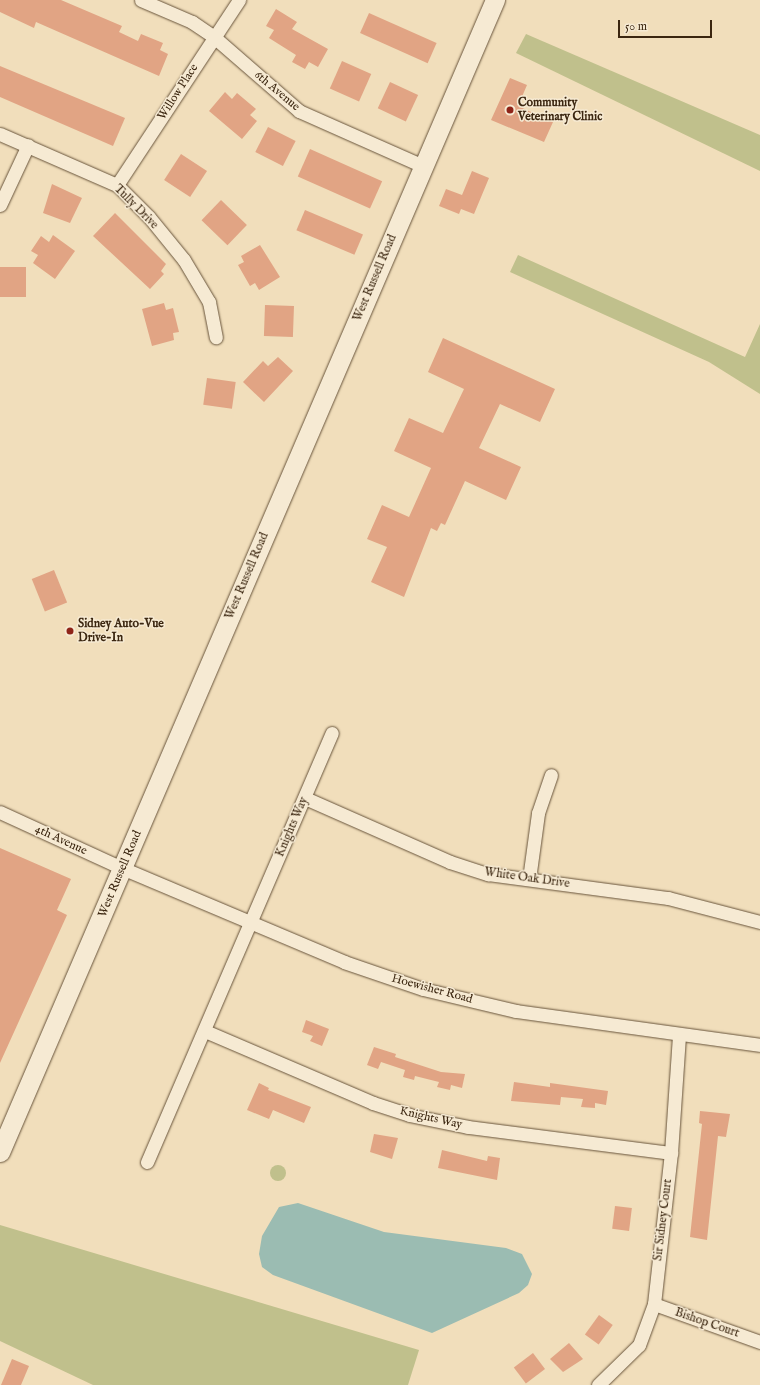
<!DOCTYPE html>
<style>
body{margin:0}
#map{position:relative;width:760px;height:1385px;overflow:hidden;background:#f1debb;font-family:"IM FELL English",serif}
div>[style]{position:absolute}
.green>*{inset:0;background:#c0c08c}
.round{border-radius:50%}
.water>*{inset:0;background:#9bbcb2}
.building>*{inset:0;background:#e1a484;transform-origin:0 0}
.roads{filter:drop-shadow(0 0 1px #68543b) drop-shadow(0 0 1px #68543b)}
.street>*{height:13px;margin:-6.5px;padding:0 6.5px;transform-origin:6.5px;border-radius:6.5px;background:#f6ead3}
.secondary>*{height:19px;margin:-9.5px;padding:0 9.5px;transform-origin:9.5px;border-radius:9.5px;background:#f6ead3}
.dots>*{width:11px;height:11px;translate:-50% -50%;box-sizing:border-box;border:2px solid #f6ead3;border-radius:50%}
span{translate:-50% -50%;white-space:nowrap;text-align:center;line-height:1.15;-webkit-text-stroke:3px #f6ead3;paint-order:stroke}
.street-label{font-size:12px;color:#3b2610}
.poi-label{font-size:12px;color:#3b2610;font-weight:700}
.left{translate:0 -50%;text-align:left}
.scale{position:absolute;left:618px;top:20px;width:94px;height:18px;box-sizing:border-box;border:2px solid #3b2610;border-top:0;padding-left:5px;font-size:12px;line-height:14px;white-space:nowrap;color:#3b2610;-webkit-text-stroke:3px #f6ead3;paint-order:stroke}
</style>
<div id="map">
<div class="green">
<div style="clip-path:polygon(526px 34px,760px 135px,760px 171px,516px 53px)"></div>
<div style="clip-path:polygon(518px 255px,745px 357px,760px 324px,760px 394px,709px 362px,510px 272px)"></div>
<div class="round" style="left:270px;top:1165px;width:16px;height:16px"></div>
<div style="clip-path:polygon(0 1225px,419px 1350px,408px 1385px,93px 1385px,0 1341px)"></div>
</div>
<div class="water">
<div style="clip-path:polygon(298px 1203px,384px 1232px,506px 1248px,522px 1254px,532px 1274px,528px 1285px,519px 1293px,432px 1333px,273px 1275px,262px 1267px,259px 1254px,262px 1236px,279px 1207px)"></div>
</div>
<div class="building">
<div style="clip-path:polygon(0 0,61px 0,122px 26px,119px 32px,138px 41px,141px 34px,163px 43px,160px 50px,168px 54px,159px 76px,36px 22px,34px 28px,0 12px)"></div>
<div style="clip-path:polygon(276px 9px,297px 22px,292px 29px,328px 49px,318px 67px,309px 62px,305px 69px,292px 62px,296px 55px,269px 38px,274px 30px,266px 26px)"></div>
<div style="left:369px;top:13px;width:74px;height:22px;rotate:24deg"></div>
<div style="left:342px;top:61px;width:32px;height:30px;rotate:24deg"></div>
<div style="clip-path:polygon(0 66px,125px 118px,113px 146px,0 97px)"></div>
<div style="clip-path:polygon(510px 78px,527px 85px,518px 106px,553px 122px,544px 142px,491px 120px)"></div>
<div style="left:390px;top:82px;width:31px;height:29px;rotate:25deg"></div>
<div style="clip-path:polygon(225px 92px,232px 99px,237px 93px,256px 109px,250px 115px,257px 121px,242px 139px,209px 111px)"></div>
<div style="left:268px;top:127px;width:31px;height:28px;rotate:27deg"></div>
<div style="left:310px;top:149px;width:79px;height:30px;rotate:24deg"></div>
<div style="left:181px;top:154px;width:31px;height:31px;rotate:33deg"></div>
<div style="clip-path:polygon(472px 171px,489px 178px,474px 214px,461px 209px,459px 214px,439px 206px,446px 189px,462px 195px)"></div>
<div style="clip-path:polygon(52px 184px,82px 198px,70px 223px,43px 213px)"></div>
<div style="left:221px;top:200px;width:36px;height:28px;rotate:44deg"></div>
<div style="left:305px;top:210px;width:63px;height:22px;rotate:23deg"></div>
<div style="clip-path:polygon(115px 213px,166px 264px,161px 271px,164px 274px,150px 289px,93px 236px)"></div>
<div style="clip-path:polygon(53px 235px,75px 251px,55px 279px,33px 263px,38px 255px,31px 251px,41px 236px,49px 242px)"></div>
<div style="clip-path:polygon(260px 245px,280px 277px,259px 290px,255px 283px,250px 286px,238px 265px,244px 262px,241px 256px)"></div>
<div style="left:26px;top:267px;width:30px;height:26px;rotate:90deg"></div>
<div style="clip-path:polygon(164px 303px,166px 310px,173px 308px,179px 332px,173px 333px,174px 340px,152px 346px,142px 309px)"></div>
<div style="left:265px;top:305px;width:29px;height:31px;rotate:2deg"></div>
<div style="clip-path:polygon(443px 338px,555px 389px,540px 422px,500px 404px,479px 448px,521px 467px,506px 500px,465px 481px,445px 525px,441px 523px,437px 531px,431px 528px,404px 597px,371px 582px,387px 547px,367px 539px,382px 505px,409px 517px,431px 468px,394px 451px,409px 418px,443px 433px,464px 389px,428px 372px)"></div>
<div style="clip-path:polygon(278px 357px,293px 371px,264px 402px,243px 382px,263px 361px,268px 366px)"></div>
<div style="left:207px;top:378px;width:29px;height:27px;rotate:8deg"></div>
<div style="left:54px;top:570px;width:35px;height:24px;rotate:68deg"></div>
<div style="clip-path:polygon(0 848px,71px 879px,57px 910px,67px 915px,0 1063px)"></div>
<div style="clip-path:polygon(306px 1020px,329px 1029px,322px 1046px,310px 1041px,313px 1036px,302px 1032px)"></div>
<div style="clip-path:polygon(374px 1047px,396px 1054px,395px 1057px,441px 1072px,465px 1074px,462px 1088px,451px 1085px,450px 1090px,437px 1087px,439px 1082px,415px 1076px,414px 1080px,403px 1077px,405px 1070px,381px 1062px,378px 1069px,367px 1065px)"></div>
<div style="clip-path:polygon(514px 1082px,550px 1087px,550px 1083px,608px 1091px,606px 1105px,595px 1103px,595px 1108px,581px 1107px,583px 1099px,561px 1097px,560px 1105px,511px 1101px)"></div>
<div style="clip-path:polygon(259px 1083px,269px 1088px,268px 1090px,311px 1107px,304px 1123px,273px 1110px,269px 1119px,247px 1110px)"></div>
<div style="clip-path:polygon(700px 1111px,730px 1114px,726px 1137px,718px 1136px,707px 1240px,690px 1237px,702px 1124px,699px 1123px)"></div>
<div style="clip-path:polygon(374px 1134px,398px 1138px,392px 1159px,370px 1152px)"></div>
<div style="clip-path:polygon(442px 1150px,487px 1161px,488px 1156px,500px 1158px,497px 1180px,438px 1168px)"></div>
<div style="left:615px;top:1206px;width:17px;height:23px;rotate:7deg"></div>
<div style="left:599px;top:1315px;width:17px;height:24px;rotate:36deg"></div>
<div style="clip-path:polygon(569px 1343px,583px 1359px,563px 1372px,550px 1359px)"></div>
<div style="left:533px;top:1353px;width:20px;height:24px;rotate:53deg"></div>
<div style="clip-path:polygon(12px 1359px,29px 1366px,21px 1385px,1px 1385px)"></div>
</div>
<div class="roads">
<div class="street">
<div style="left:141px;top:0;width:56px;rotate:23.3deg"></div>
<div style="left:192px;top:22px;width:27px;rotate:34deg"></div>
<div style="left:214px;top:37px;width:113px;rotate:41deg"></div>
<div style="left:299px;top:111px;width:136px;rotate:23.9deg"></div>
<div style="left:0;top:134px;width:128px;rotate:23.6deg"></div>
<div style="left:117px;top:185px;width:45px;rotate:45deg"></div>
<div style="left:149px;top:217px;width:55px;rotate:50.9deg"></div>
<div style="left:184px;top:260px;width:49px;rotate:59.2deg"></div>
<div style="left:209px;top:302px;width:36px;rotate:79deg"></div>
<div style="left:117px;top:185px;width:222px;rotate:-56.6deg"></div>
<div style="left:0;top:205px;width:66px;rotate:-65deg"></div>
<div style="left:305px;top:798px;width:158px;rotate:23.8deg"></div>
<div style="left:450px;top:862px;width:40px;rotate:18deg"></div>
<div style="left:488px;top:874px;width:182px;rotate:7.6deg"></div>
<div style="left:668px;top:898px;width:95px;rotate:14.6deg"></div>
<div style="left:0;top:812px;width:134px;rotate:24.7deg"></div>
<div style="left:122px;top:868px;width:241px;rotate:22.9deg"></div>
<div style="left:344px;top:962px;width:83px;rotate:18.9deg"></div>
<div style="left:423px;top:989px;width:96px;rotate:13.3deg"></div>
<div style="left:516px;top:1011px;width:246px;rotate:7.9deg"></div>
<div style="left:529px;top:879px;width:67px;rotate:-82.2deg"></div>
<div style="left:538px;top:813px;width:40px;rotate:-71.1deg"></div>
<div style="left:205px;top:1031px;width:183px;rotate:23.2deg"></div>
<div style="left:373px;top:1103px;width:38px;rotate:18deg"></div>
<div style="left:409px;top:1115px;width:60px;rotate:11.5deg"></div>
<div style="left:468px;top:1127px;width:205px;rotate:7.3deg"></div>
<div style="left:147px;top:1162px;width:467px;rotate:-66.7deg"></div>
<div style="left:654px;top:1304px;width:113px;rotate:19.7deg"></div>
<div style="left:598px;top:1385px;width:57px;rotate:-44.3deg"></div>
<div style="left:639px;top:1345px;width:44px;rotate:-69.9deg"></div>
<div style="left:654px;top:1304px;width:152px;rotate:-83.6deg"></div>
<div style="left:671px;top:1153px;width:117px;rotate:-86.1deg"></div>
</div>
<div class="secondary">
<div style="left:0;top:1152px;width:1254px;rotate:-66.75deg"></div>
</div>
</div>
<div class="dots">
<div style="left:510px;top:110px;background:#8f2418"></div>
<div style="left:70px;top:631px;background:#8f2418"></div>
</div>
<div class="street-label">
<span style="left:277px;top:91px;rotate:40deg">6th Avenue</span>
<span style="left:178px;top:92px;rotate:-57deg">Willow Place</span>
<span style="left:136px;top:207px;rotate:45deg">Tully Drive</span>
<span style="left:375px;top:278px;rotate:-67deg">West Russell Road</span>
<span style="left:247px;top:576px;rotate:-67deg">West Russell Road</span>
<span style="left:292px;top:827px;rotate:-67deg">Knights Way</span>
<span style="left:61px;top:840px;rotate:25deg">4th Avenue</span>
<span style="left:120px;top:874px;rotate:-67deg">West Russell Road</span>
<span style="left:527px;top:878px;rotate:8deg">White Oak Drive</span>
<span style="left:432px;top:989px;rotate:15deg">Hoewisher Road</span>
<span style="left:431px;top:1118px;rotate:13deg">Knights Way</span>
<span style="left:663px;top:1220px;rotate:-83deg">Sir Sidney Court</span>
<span style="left:707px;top:1323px;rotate:19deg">Bishop Court</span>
</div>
<div class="poi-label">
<span class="left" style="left:518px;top:110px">Community<br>Veterinary Clinic</span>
<span class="left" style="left:78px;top:631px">Sidney Auto-Vue<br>Drive-In</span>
</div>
<div class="scale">50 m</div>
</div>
